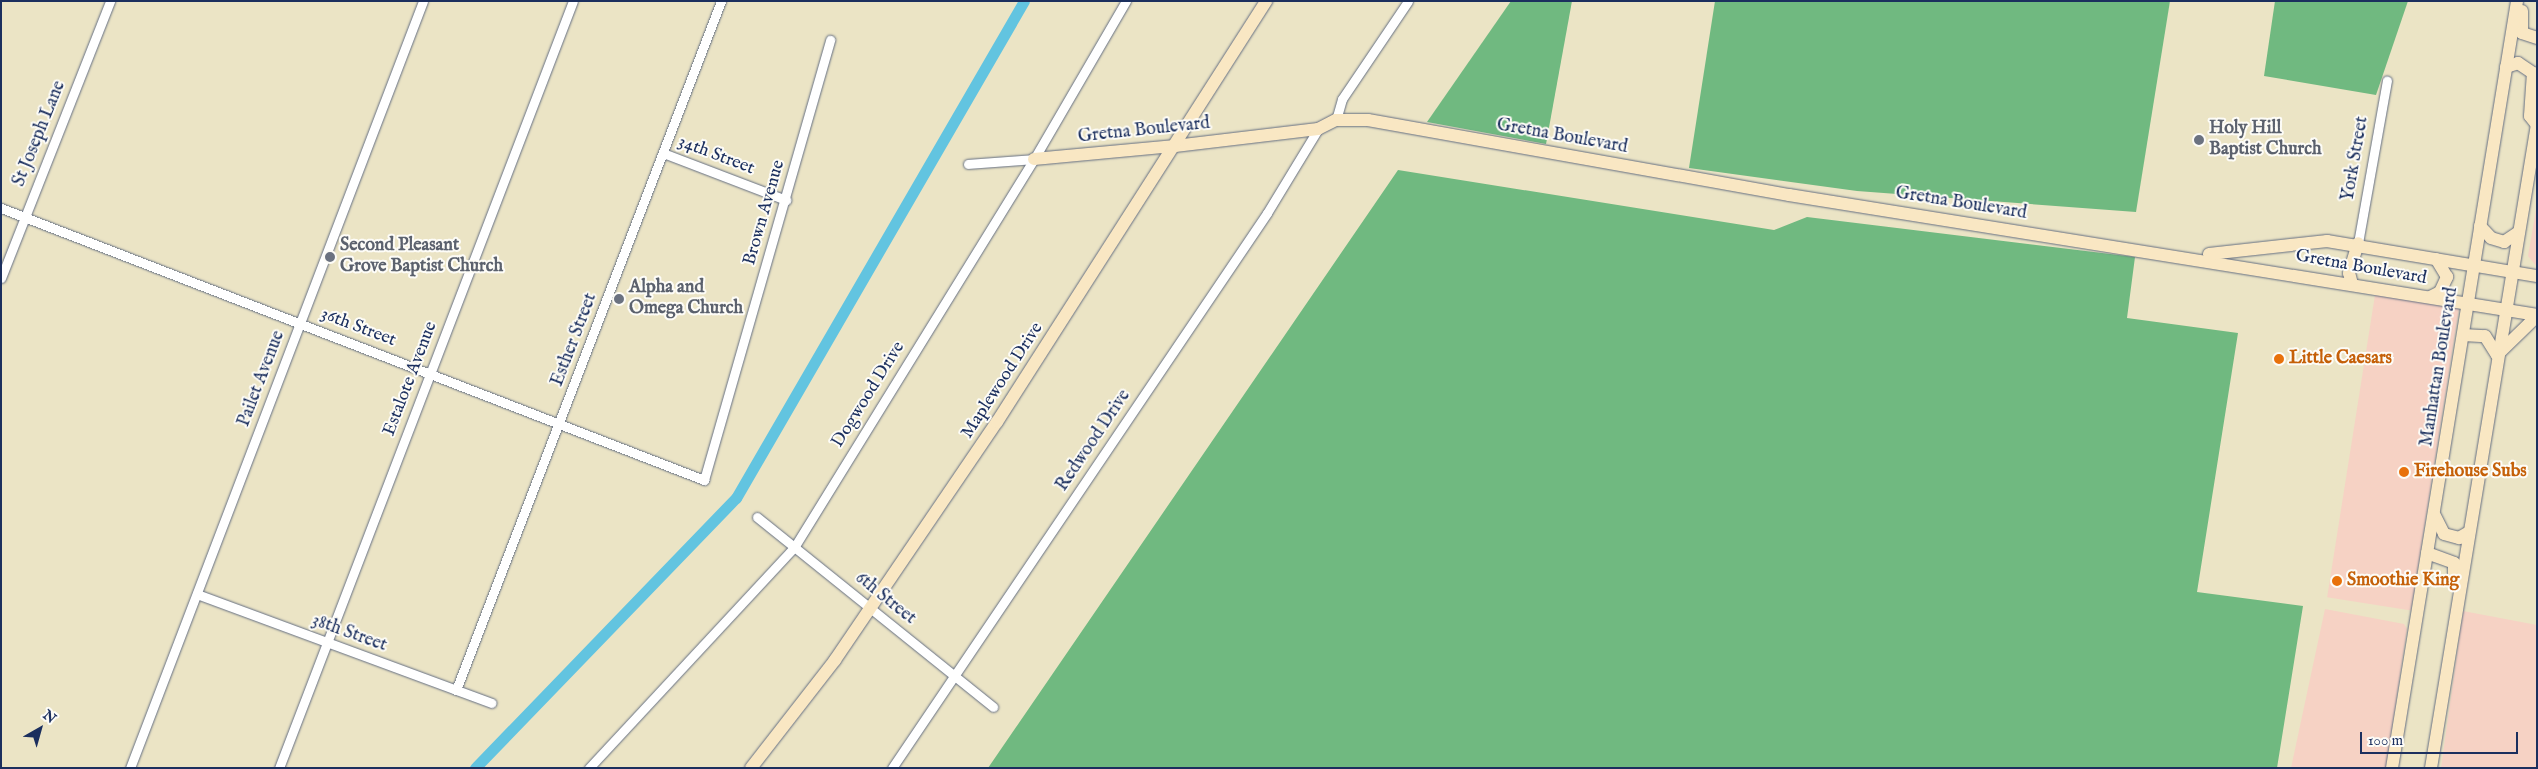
<!DOCTYPE html>
<style>
body{margin:0}
#map{position:relative;width:2538px;height:769px;overflow:hidden;background:#ebe4c5;font-family:"IM FELL English",serif}
div>[style]{position:absolute}
.built>*{inset:0;background:#f6d2c4;transform-origin:0 0}
.forest>*{inset:0;background:#70b980}
.canal>*{height:11px;margin:-5.5px;padding:0 5.5px;transform-origin:5.5px;border-radius:5.5px;background:#62c4e0}
.roads{filter:drop-shadow(0 0 1px #646e82) drop-shadow(0 0 1px #646e82)}
.street>*{height:9px;margin:-4.5px;padding:0 4.5px;transform-origin:4.5px;border-radius:4.5px;background:#fff}
.secondary>*{height:12px;margin:-6px;padding:0 6px;transform-origin:6px;border-radius:6px;background:#f9e7c3}
.dots>*{width:14px;height:14px;translate:-50% -50%;box-sizing:border-box;border:2px solid #fdfcf7;border-radius:50%}
span{translate:-50% -50%;white-space:nowrap;text-align:center;line-height:1.15;-webkit-text-stroke:4px #fdfcf7;paint-order:stroke}
.worship-label{font-size:18px;color:#5b616d;font-weight:700}
.left{translate:0 -50%;text-align:left}
.street-label{font-size:18px;color:#1b2f5e}
.food-label{font-size:18px;color:#c56008;font-weight:700}
.frame{position:absolute;inset:0;border:2px solid #1b2f5e;pointer-events:none}
.north{position:absolute;left:15px;top:704px;width:50px;height:50px;-webkit-text-stroke:4px #fdfcf7;paint-order:stroke;rotate:38deg;font-size:14px;font-weight:700;line-height:20px;text-align:center;color:#1b2f5e}
.north::after{content:'';display:block;margin:auto;width:18px;height:22px;background:#1b2f5e;clip-path:polygon(50% 0,100% 100%,50% 72%,0 100%)}
.scale{position:absolute;left:2360px;top:732px;width:158px;height:22px;box-sizing:border-box;border:2px solid #1b2f5e;border-top:0;padding-left:6px;font-size:15px;line-height:18px;white-space:nowrap;color:#1b2f5e;-webkit-text-stroke:4px #fdfcf7;paint-order:stroke}
</style>
<div id="map">
<div class="built">
<div style="clip-path:polygon(2537px 204px,2537px 267px,2528px 256px)"></div>
<div style="left:2375px;top:295px;width:85px;height:306px;rotate:9deg"></div>
<div style="clip-path:polygon(2325px 609px,2404px 624px,2407px 629px,2386px 768px,2291px 768px)"></div>
<div style="clip-path:polygon(2463px 611px,2537px 625px,2537px 768px,2441px 768px)"></div>
</div>
<div class="forest">
<div style="clip-path:polygon(1511px 1px,1572px 1px,1546px 144px,1427px 122px)"></div>
<div style="clip-path:polygon(1715px 1px,2170px 1px,2136px 212px,1857px 191px,1689px 168px)"></div>
<div style="clip-path:polygon(2275px 1px,2408px 1px,2376px 95px,2264px 76px)"></div>
<div style="clip-path:polygon(1398px 170px,1774px 230px,1807px 217px,2135px 257px,2127px 318px,2238px 333px,2197px 592px,2303px 606px,2277px 768px,988px 768px)"></div>
</div>
<div class="canal">
<div style="left:475px;top:768px;width:376px;rotate:-46deg"></div>
<div style="left:736px;top:498px;width:574px;rotate:-59.91deg"></div>
</div>
<div class="roads">
<div class="street">
<div style="left:1336px;top:120px;width:22px;rotate:-74deg"></div>
<div style="left:1342px;top:99px;width:118px;rotate:-56deg"></div>
<div style="left:663px;top:153px;width:132px;rotate:20.9deg"></div>
<div style="left:968px;top:164px;width:66px;rotate:-4.3deg"></div>
<div style="left:1px;top:208px;width:754px;rotate:21.15deg"></div>
<div style="left:704px;top:480px;width:458px;rotate:-74deg"></div>
<div style="left:2358px;top:243px;width:165px;rotate:-79.9deg"></div>
<div style="left:1px;top:278px;width:298px;rotate:-68.5deg"></div>
<div style="left:757px;top:517px;width:303px;rotate:38.8deg"></div>
<div style="left:197px;top:594px;width:314px;rotate:20.3deg"></div>
<div style="left:456px;top:690px;width:738px;rotate:-68.96deg"></div>
<div style="left:130px;top:768px;width:821px;rotate:-69.09deg"></div>
<div style="left:279px;top:768px;width:821px;rotate:-69.03deg"></div>
<div style="left:589px;top:768px;width:303px;rotate:-47.1deg"></div>
<div style="left:795px;top:546px;width:455px;rotate:-58.3deg"></div>
<div style="left:1034px;top:159px;width:183px;rotate:-59.8deg"></div>
<div style="left:892px;top:768px;width:670px;rotate:-55.95deg"></div>
<div style="left:1267px;top:213px;width:98px;rotate:-58.7deg"></div>
</div>
<div class="secondary">
<div style="left:2522px;top:11px;width:22px;rotate:90deg"></div>
<div style="left:2522px;top:33px;width:16px;rotate:18deg"></div>
<div style="left:2506px;top:67px;width:13px;rotate:-18deg"></div>
<div style="left:2518px;top:63px;width:18px;rotate:34deg"></div>
<div style="left:2533px;top:73px;width:43px;rotate:94deg"></div>
<div style="left:2530px;top:116px;width:11px;rotate:52deg"></div>
<div style="left:1034px;top:159px;width:142px;rotate:-5.3deg"></div>
<div style="left:1175px;top:146px;width:144px;rotate:-6.8deg"></div>
<div style="left:1318px;top:129px;width:20px;rotate:-27deg"></div>
<div style="left:1336px;top:120px;width:32px"></div>
<div style="left:1368px;top:120px;width:428px;rotate:10.1deg"></div>
<div style="left:1789px;top:195px;width:758px;rotate:9.11deg"></div>
<div style="left:2480px;top:226px;width:16px;rotate:47deg"></div>
<div style="left:2491px;top:238px;width:14px;rotate:17deg"></div>
<div style="left:2504px;top:242px;width:18px;rotate:-34deg"></div>
<div style="left:2209px;top:254px;width:119px;rotate:-6.3deg"></div>
<div style="left:2327px;top:241px;width:213px;rotate:9.5deg"></div>
<div style="left:2352px;top:284px;width:11px;rotate:-105deg"></div>
<div style="left:2349px;top:273px;width:31px;rotate:-73deg"></div>
<div style="left:2430px;top:297px;width:11px;rotate:-27deg"></div>
<div style="left:2440px;top:292px;width:17px;rotate:-65deg"></div>
<div style="left:2447px;top:277px;width:21px;rotate:-121deg"></div>
<div style="left:2463px;top:335px;width:22px;rotate:3deg"></div>
<div style="left:2485px;top:336px;width:22px;rotate:58deg"></div>
<div style="left:2497px;top:355px;width:56px;rotate:-44.3deg"></div>
<div style="left:2434px;top:514px;width:22px;rotate:63deg"></div>
<div style="left:2444px;top:534px;width:16px;rotate:15deg"></div>
<div style="left:2459px;top:538px;width:12px;rotate:-31deg"></div>
<div style="left:2427px;top:553px;width:29px;rotate:20deg"></div>
<div style="left:2454px;top:563px;width:17px;rotate:90deg"></div>
<div style="left:751px;top:768px;width:137px;rotate:-52.1deg"></div>
<div style="left:835px;top:660px;width:288px;rotate:-55.8deg"></div>
<div style="left:997px;top:422px;width:500px;rotate:-57.4deg"></div>
<div style="left:2392px;top:768px;width:777px;rotate:-80.74deg"></div>
<div style="left:2431px;top:768px;width:653px;rotate:-80.65deg"></div>
</div>
</div>
<div class="dots">
<div style="left:2199px;top:140px;background:#6b7280"></div>
<div style="left:330px;top:257px;background:#6b7280"></div>
<div style="left:619px;top:299px;background:#6b7280"></div>
<div style="left:2279px;top:359px;background:#e8710a"></div>
<div style="left:2404px;top:472px;background:#e8710a"></div>
<div style="left:2337px;top:581px;background:#e8710a"></div>
</div>
<div class="worship-label">
<span class="left" style="left:2209px;top:140px">Holy Hill<br>Baptist Church</span>
<span class="left" style="left:340px;top:257px">Second Pleasant<br>Grove Baptist Church</span>
<span class="left" style="left:629px;top:299px">Alpha and<br>Omega Church</span>
</div>
<div class="street-label">
<span style="left:1144px;top:131px;rotate:-6deg">Gretna Boulevard</span>
<span style="left:40px;top:134px;rotate:-68deg">St Joseph Lane</span>
<span style="left:1562px;top:137px;rotate:10deg">Gretna Boulevard</span>
<span style="left:716px;top:156px;rotate:21deg">34th Street</span>
<span style="left:2356px;top:159px;rotate:-80deg">York Street</span>
<span style="left:1961px;top:204px;rotate:9deg">Gretna Boulevard</span>
<span style="left:765px;top:213px;rotate:-74deg">Brown Avenue</span>
<span style="left:2361px;top:268px;rotate:10deg">Gretna Boulevard</span>
<span style="left:358px;top:328px;rotate:21deg">36th Street</span>
<span style="left:575px;top:340px;rotate:-69deg">Esther Street</span>
<span style="left:2440px;top:367px;rotate:-81deg">Manhattan Boulevard</span>
<span style="left:262px;top:379px;rotate:-69deg">Pailet Avenue</span>
<span style="left:411px;top:379px;rotate:-69deg">Estalote Avenue</span>
<span style="left:1003px;top:381px;rotate:-57deg">Maplewood Drive</span>
<span style="left:869px;top:395px;rotate:-58deg">Dogwood Drive</span>
<span style="left:1094px;top:441px;rotate:-56deg">Redwood Drive</span>
<span style="left:885px;top:599px;rotate:39deg">6th Street</span>
<span style="left:349px;top:634px;rotate:20deg">38th Street</span>
</div>
<div class="food-label">
<span class="left" style="left:2289px;top:359px">Little Caesars</span>
<span class="left" style="left:2414px;top:472px">Firehouse Subs</span>
<span class="left" style="left:2347px;top:581px">Smoothie King</span>
</div>
<div class="frame"></div>
<div class="north">N</div>
<div class="scale">100 m</div>
</div>
